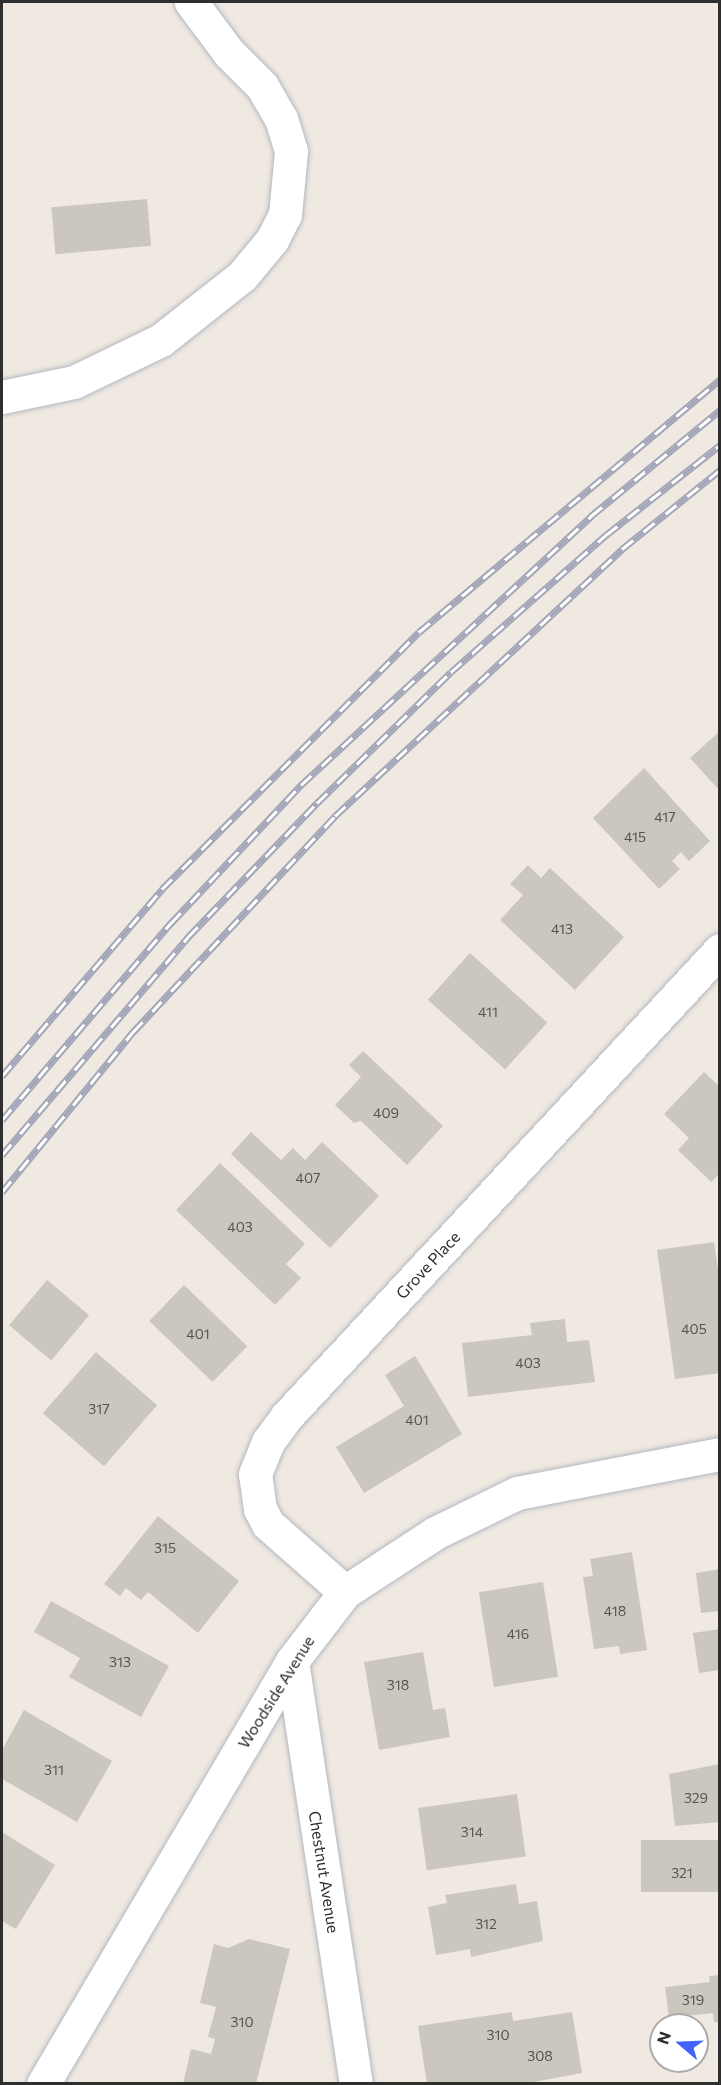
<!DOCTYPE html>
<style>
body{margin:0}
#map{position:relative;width:721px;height:2085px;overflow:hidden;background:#efe9e1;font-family:Commissioner,sans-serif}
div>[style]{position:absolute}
.building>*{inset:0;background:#cbc7bf;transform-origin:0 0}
.roads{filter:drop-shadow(0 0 2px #b4b7c1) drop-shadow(0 0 2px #b4b7c1)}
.minor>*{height:33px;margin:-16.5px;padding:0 16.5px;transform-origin:16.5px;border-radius:16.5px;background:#fff}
.rail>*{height:7px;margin-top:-3.5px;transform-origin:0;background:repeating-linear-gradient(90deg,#fff 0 14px,#a3a6b8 0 28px);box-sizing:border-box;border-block:2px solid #a3a6b8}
span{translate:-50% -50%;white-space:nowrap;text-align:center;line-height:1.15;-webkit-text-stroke:4.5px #fff;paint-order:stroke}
.number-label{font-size:14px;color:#555452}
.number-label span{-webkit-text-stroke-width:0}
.street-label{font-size:16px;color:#2e2e2e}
.frame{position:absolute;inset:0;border:3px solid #2e2e2e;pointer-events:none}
.north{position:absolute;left:649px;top:2013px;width:60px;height:60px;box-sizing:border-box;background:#fff;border:2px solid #ababab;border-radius:50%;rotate:289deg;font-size:16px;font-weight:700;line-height:24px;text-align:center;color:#2e2e2e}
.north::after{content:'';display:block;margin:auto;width:21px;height:27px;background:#4264fb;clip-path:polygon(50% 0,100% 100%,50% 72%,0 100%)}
</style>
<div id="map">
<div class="building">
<div style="left:147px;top:199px;width:47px;height:96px;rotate:85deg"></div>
<div style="clip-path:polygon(720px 731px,720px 791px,690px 758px)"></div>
<div style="clip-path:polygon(644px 768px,710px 841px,689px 861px,681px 852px,672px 861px,680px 869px,659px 889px,593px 818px)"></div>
<div style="clip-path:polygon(528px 865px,541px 878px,550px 868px,624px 937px,575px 990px,500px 920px,523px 895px,510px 884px)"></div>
<div style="left:470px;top:953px;width:104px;height:63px;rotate:42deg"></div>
<div style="clip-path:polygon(363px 1051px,443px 1126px,407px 1165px,361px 1121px,354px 1123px,335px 1105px,361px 1077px,349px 1065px)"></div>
<div style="clip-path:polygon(704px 1072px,720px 1087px,720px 1173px,711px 1182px,678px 1150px,689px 1138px,664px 1114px)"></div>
<div style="clip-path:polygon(251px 1132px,281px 1160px,293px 1148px,305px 1160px,322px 1142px,379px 1196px,330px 1248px,231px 1154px)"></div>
<div style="clip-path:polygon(220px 1163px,305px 1244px,286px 1264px,301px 1278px,275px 1305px,176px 1210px)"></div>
<div style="clip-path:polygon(714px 1242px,720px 1284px,720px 1373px,675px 1379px,657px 1250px)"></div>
<div style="left:47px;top:1280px;width:55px;height:59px;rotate:40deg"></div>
<div style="left:184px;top:1285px;width:88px;height:50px;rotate:44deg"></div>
<div style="clip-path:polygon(565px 1319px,567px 1342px,589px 1340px,595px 1382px,468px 1397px,462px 1343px,532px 1335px,530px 1323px)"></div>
<div style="left:96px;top:1352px;width:81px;height:81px;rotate:41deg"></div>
<div style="clip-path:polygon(415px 1356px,462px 1434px,364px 1493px,336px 1447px,404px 1406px,385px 1375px)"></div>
<div style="clip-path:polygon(158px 1516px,239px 1581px,198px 1633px,148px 1592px,141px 1600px,126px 1588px,120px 1596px,104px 1584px)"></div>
<div style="clip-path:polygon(632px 1552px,647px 1650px,620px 1654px,619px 1646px,594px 1649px,583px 1577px,593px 1576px,590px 1559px)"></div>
<div style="clip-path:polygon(720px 1569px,720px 1611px,701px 1613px,696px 1573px)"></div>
<div style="left:543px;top:1582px;width:96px;height:65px;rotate:81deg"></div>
<div style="clip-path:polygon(51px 1601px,169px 1666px,141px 1717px,69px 1677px,80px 1658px,34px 1632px)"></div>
<div style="clip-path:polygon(720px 1629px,720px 1670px,699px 1673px,693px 1633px)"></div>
<div style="clip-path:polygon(423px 1652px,433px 1710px,445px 1708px,450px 1737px,379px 1750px,364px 1662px)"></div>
<div style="clip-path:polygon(24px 1710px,112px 1761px,77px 1822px,2px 1779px,2px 1750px)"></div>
<div style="clip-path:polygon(720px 1764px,720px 1822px,675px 1826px,669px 1774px)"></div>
<div style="left:517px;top:1794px;width:63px;height:100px;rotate:82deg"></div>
<div style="clip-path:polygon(2px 1832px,55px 1865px,16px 1929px,2px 1921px)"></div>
<div style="left:720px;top:1840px;width:52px;height:79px;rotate:90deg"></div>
<div style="clip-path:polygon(516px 1884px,519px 1904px,537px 1901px,543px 1941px,471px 1957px,470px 1949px,436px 1955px,428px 1907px,447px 1903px,445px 1895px)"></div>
<div style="clip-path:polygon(249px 1939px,290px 1949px,256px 2084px,183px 2084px,191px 2049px,211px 2054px,215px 2039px,208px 2037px,216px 2007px,200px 2003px,214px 1944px,228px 1948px)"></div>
<div style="clip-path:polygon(720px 1975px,720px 2022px,714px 2022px,713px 2013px,669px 2018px,665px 1987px,710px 1982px,709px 1976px)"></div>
<div style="clip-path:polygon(512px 2012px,513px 2021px,572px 2012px,582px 2073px,523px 2084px,427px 2084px,418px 2026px)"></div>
</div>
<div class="roads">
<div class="minor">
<div style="left:2px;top:397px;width:74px;rotate:-11.8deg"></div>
<div style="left:74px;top:382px;width:97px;rotate:-25.8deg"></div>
<div style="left:161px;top:340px;width:103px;rotate:-38.3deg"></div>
<div style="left:242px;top:276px;width:47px;rotate:-50.2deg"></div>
<div style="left:272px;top:240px;width:28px;rotate:-63deg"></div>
<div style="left:285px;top:215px;width:64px;rotate:-84.6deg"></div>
<div style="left:291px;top:151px;width:34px;rotate:-107deg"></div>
<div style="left:281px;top:119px;width:38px;rotate:-120deg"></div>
<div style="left:262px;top:86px;width:47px;rotate:-135deg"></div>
<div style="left:229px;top:53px;width:64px;rotate:-126.7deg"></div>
<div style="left:345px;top:1592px;width:103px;rotate:-138.6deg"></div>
<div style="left:268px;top:1524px;width:17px;rotate:-118deg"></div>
<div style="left:260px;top:1509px;width:35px;rotate:-98deg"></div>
<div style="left:255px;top:1474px;width:35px;rotate:-68deg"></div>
<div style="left:268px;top:1442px;width:32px;rotate:-54deg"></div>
<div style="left:287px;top:1416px;width:636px;rotate:-47.1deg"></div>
<div style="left:292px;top:1661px;width:428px;rotate:81.4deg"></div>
<div style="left:43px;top:2084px;width:491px;rotate:-59.5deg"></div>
<div style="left:292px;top:1661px;width:87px;rotate:-52.5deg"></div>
<div style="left:345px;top:1592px;width:108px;rotate:-33.2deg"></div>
<div style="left:435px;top:1533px;width:91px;rotate:-26deg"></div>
<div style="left:517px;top:1493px;width:207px;rotate:-10.9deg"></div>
</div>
</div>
<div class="rail">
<div style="left:2px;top:1076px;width:246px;rotate:-49.4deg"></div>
<div style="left:162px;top:889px;width:363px;rotate:-45deg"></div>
<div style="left:419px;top:632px;width:393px;rotate:-40deg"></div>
<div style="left:2px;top:1120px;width:260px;rotate:-49.4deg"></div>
<div style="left:171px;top:923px;width:190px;rotate:-46.7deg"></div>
<div style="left:301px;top:785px;width:396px;rotate:-42.8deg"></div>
<div style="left:591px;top:516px;width:167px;rotate:-39.4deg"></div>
<div style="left:2px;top:1155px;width:287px;rotate:-49.5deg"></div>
<div style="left:188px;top:937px;width:186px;rotate:-46.1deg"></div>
<div style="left:317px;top:803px;width:187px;rotate:-44.4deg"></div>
<div style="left:451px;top:672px;width:207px;rotate:-41.5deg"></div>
<div style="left:606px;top:535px;width:145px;rotate:-38.3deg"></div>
<div style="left:2px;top:1192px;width:207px;rotate:-50.7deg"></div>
<div style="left:133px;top:1032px;width:296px;rotate:-46.9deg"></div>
<div style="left:335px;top:816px;width:392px;rotate:-42.9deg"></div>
<div style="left:622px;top:549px;width:126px;rotate:-38.9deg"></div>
</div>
<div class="number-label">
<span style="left:665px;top:817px">417</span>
<span style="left:635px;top:837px">415</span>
<span style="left:562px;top:929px">413</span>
<span style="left:488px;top:1012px">411</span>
<span style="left:386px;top:1113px">409</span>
<span style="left:308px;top:1178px">407</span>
<span style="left:240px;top:1227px">403</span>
<span style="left:694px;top:1329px">405</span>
<span style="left:198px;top:1334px">401</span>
<span style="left:528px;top:1363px">403</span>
<span style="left:99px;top:1409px">317</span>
<span style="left:417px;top:1420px">401</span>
<span style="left:165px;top:1548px">315</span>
<span style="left:615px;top:1611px">418</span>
<span style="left:518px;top:1634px">416</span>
<span style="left:120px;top:1662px">313</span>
<span style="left:398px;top:1685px">318</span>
<span style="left:54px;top:1770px">311</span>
<span style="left:696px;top:1798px">329</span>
<span style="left:472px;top:1832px">314</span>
<span style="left:682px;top:1873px">321</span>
<span style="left:486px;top:1924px">312</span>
<span style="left:693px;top:2000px">319</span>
<span style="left:242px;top:2022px">310</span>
<span style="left:498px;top:2035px">310</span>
<span style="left:540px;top:2056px">308</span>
</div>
<div class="street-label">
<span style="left:428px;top:1265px;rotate:-47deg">Grove Place</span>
<span style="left:276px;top:1692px;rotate:-58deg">Woodside Avenue</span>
<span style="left:324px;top:1872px;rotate:81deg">Chestnut Avenue</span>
</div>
<div class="frame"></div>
<div class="north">N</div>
</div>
